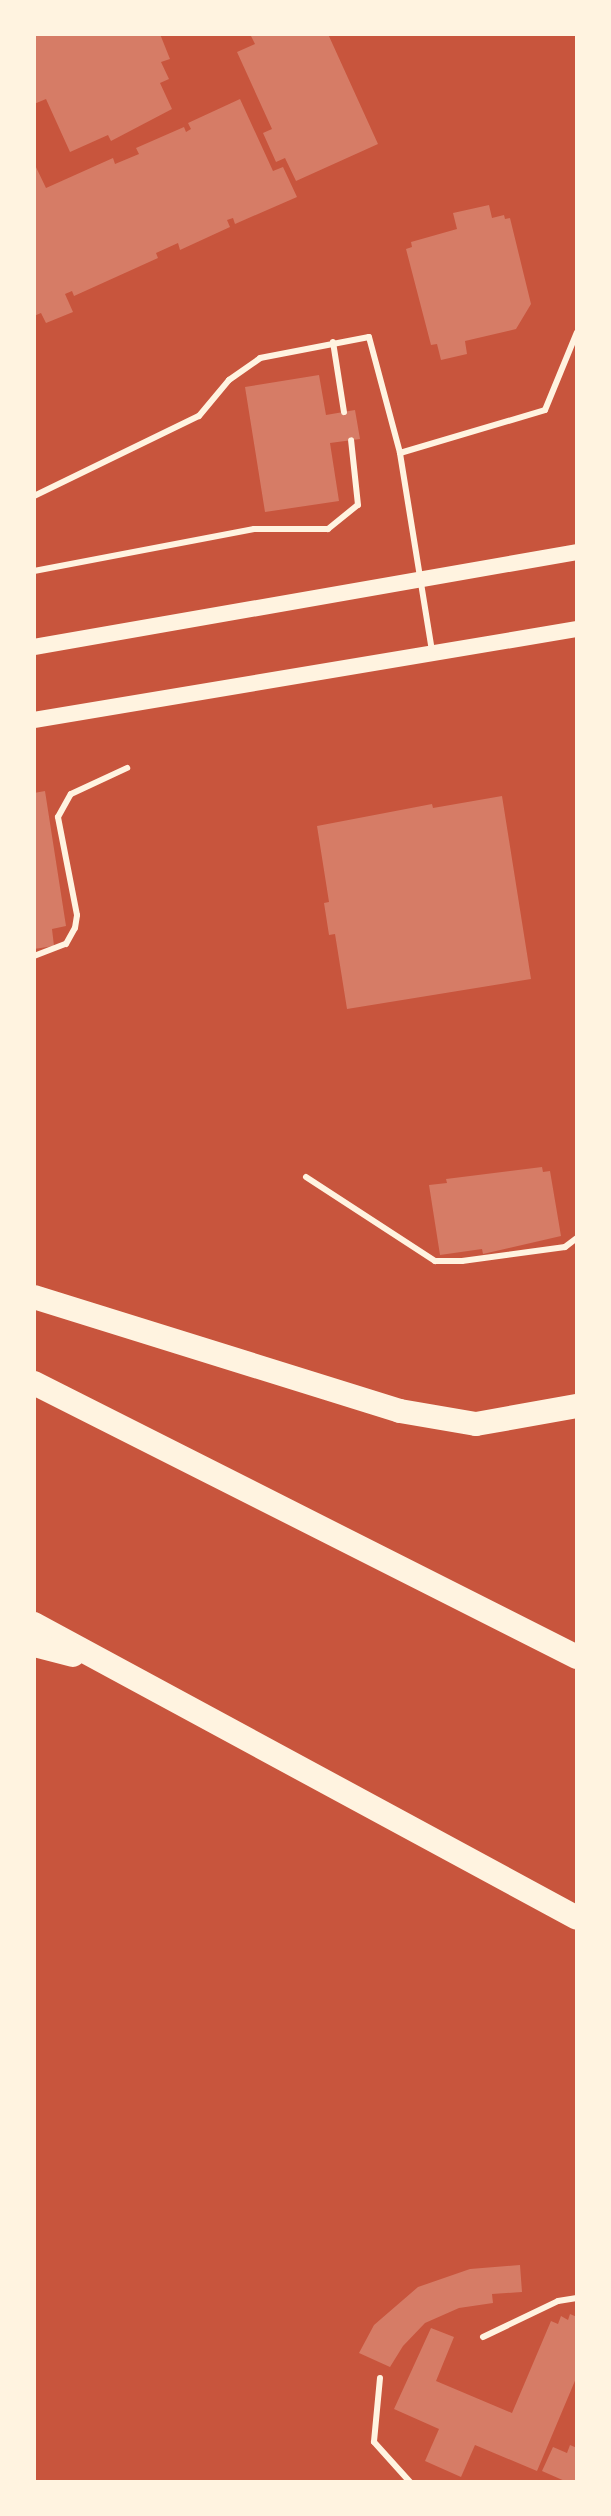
<!DOCTYPE html>
<style>
body{margin:0}
#map{position:relative;width:611px;height:2516px;overflow:hidden;background:#c8553d;font-family:"Titillium Web",sans-serif}
div>[style]{position:absolute}
.building>*{inset:0;background:#d67c66}
.service>*{height:6px;margin:-3px;padding:0 3px;transform-origin:3px;border-radius:3px;background:#fff3e0}
.secondary>*{height:16px;margin:-8px;padding:0 8px;transform-origin:8px;border-radius:8px;background:#fff3e0}
.motorway>*{height:24px;margin:-12px;padding:0 12px;transform-origin:12px;border-radius:12px;background:#fff3e0}
span{translate:-50% -50%;white-space:nowrap;text-align:center;line-height:1.15;-webkit-text-stroke:6px #fff3e0;paint-order:stroke}
.frame{position:absolute;inset:0;border:36px solid #fff3e0;pointer-events:none}
</style>
<div id="map">
<div class="building">
<div style="clip-path:polygon(34px 34px,160px 34px,170px 59px,161px 62px,169px 79px,160px 83px,172px 109px,111px 141px,108px 135px,70px 152px,46px 99px,34px 104px)"></div>
<div style="clip-path:polygon(256px 34px,328px 34px,378px 144px,296px 181px,285px 158px,276px 162px,263px 133px,272px 129px,237px 52px,255px 44px,251px 36px)"></div>
<div style="clip-path:polygon(240px 99px,273px 171px,283px 167px,297px 197px,235px 224px,233px 218px,227px 220px,230px 227px,180px 250px,178px 243px,156px 253px,158px 258px,74px 296px,72px 291px,65px 294px,73px 312px,46px 323px,41px 313px,34px 316px,34px 163px,46px 188px,113px 158px,115px 164px,139px 154px,136px 148px,184px 127px,186px 132px,191px 129px,188px 123px)"></div>
<div style="clip-path:polygon(489px 205px,492px 218px,504px 215px,505px 219px,510px 218px,531px 304px,516px 329px,465px 341px,467px 354px,441px 360px,437px 344px,431px 345px,406px 249px,412px 247px,411px 242px,457px 229px,453px 213px)"></div>
<div style="clip-path:polygon(319px 375px,326px 415px,355px 410px,360px 439px,330px 443px,339px 501px,265px 512px,245px 387px)"></div>
<div style="clip-path:polygon(45px 791px,66px 926px,52px 929px,54px 946px,34px 949px,34px 793px)"></div>
<div style="clip-path:polygon(502px 796px,531px 979px,347px 1009px,335px 934px,329px 935px,324px 903px,329px 902px,317px 826px,432px 804px,433px 808px)"></div>
<div style="clip-path:polygon(542px 1167px,543px 1172px,550px 1171px,561px 1236px,483px 1254px,482px 1249px,440px 1255px,429px 1185px,447px 1183px,446px 1179px)"></div>
<div style="clip-path:polygon(520px 2265px,522px 2292px,492px 2294px,493px 2303px,459px 2308px,425px 2323px,403px 2346px,390px 2367px,359px 2353px,374px 2325px,418px 2287px,470px 2269px)"></div>
<div style="clip-path:polygon(570px 2314px,577px 2317px,577px 2376px,537px 2471px,475px 2445px,461px 2477px,425px 2461px,439px 2429px,394px 2409px,431px 2328px,454px 2337px,436px 2381px,512px 2413px,551px 2321px,558px 2324px,561px 2316px,568px 2320px)"></div>
<div style="clip-path:polygon(570px 2445px,577px 2448px,577px 2482px,567px 2482px,542px 2471px,553px 2447px,567px 2453px)"></div>
</div>
<div class="service">
<div style="left:333px;top:342px;width:71px;rotate:81.1deg"></div>
<div style="left:34px;top:496px;width:183px;rotate:-25.9deg"></div>
<div style="left:199px;top:416px;width:47px;rotate:-50.2deg"></div>
<div style="left:229px;top:380px;width:38px;rotate:-35deg"></div>
<div style="left:260px;top:358px;width:111px;rotate:-10.9deg"></div>
<div style="left:369px;top:337px;width:120px;rotate:75deg"></div>
<div style="left:34px;top:571px;width:224px;rotate:-10.8deg"></div>
<div style="left:254px;top:529px;width:74px"></div>
<div style="left:328px;top:529px;width:38px;rotate:-39deg"></div>
<div style="left:358px;top:505px;width:65px;rotate:-96.1deg"></div>
<div style="left:432px;top:651px;width:201px;rotate:-99.2deg"></div>
<div style="left:400px;top:453px;width:151px;rotate:-16.5deg"></div>
<div style="left:545px;top:410px;width:84px;rotate:-67.7deg"></div>
<div style="left:34px;top:956px;width:34px;rotate:-21deg"></div>
<div style="left:66px;top:944px;width:18px;rotate:-61deg"></div>
<div style="left:75px;top:928px;width:13px;rotate:-81deg"></div>
<div style="left:77px;top:915px;width:100px;rotate:-101deg"></div>
<div style="left:58px;top:817px;width:26px;rotate:-61deg"></div>
<div style="left:71px;top:794px;width:62px;rotate:-24.9deg"></div>
<div style="left:306px;top:1177px;width:154px;rotate:33.1deg"></div>
<div style="left:435px;top:1261px;width:27px"></div>
<div style="left:462px;top:1261px;width:104px;rotate:-7.7deg"></div>
<div style="left:565px;top:1247px;width:15px;rotate:-37deg"></div>
<div style="left:483px;top:2337px;width:83px;rotate:-25.6deg"></div>
<div style="left:558px;top:2301px;width:19px;rotate:-9deg"></div>
<div style="left:380px;top:2378px;width:64px;rotate:95.4deg"></div>
<div style="left:374px;top:2442px;width:54px;rotate:48deg"></div>
</div>
<div class="secondary">
<div style="left:34px;top:647px;width:551px;rotate:-9.92deg"></div>
<div style="left:34px;top:720px;width:551px;rotate:-9.51deg"></div>
</div>
<div class="motorway">
<div style="left:34px;top:1297px;width:383px;rotate:17.3deg"></div>
<div style="left:400px;top:1411px;width:77px;rotate:9.7deg"></div>
<div style="left:476px;top:1424px;width:103px;rotate:-10.1deg"></div>
<div style="left:34px;top:1383px;width:608px;rotate:26.78deg"></div>
<div style="left:34px;top:1624px;width:617px;rotate:28.43deg"></div>
<div style="left:34px;top:1645px;width:40px;rotate:14.4deg"></div>
</div>
<div class="frame"></div>
</div>
